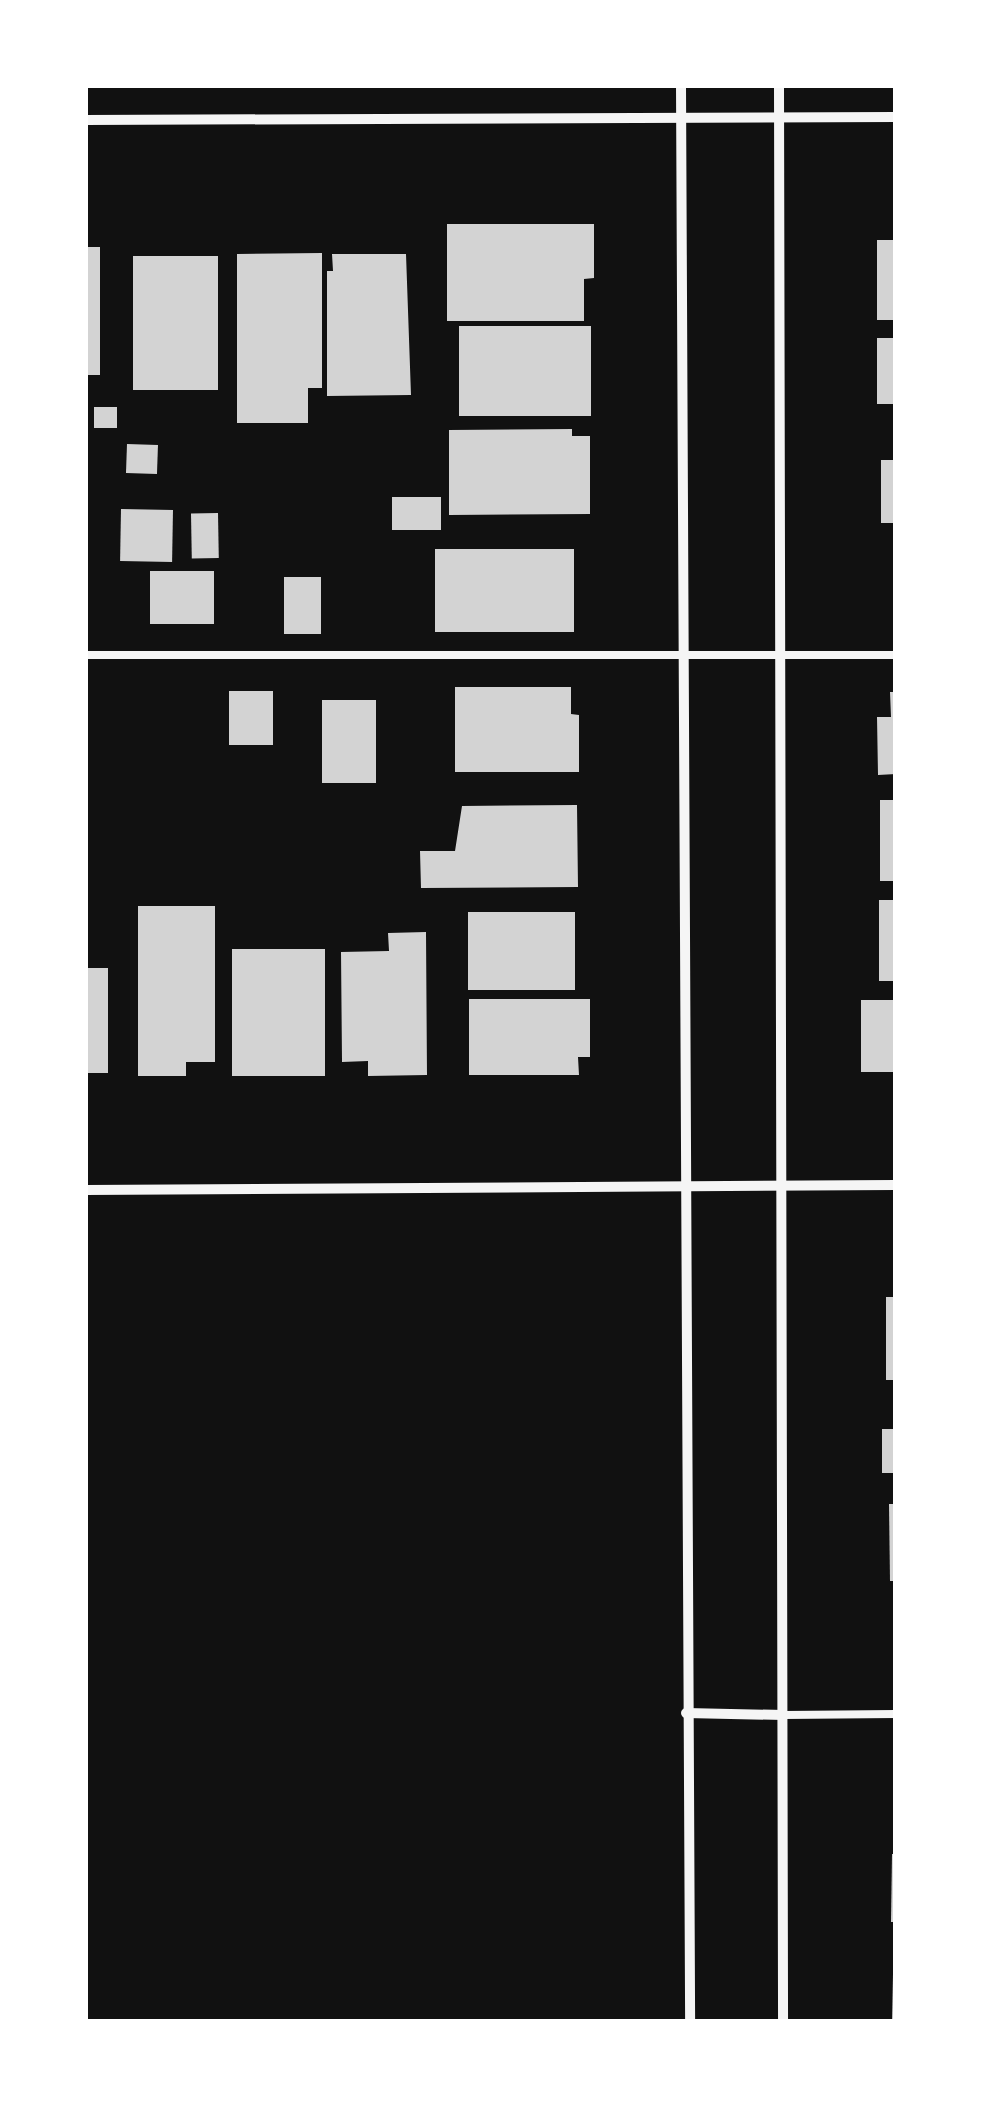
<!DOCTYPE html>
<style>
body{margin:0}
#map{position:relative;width:981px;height:2107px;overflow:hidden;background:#111;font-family:Overpass,sans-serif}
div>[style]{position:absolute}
.building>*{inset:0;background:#d3d3d3;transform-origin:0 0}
.service>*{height:8px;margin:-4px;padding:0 4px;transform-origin:4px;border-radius:4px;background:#f5f5f5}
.minor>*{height:10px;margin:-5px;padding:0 5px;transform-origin:5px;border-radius:5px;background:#f5f5f5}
span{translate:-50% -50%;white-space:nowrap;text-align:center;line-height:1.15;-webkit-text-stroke:8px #fff;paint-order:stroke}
.frame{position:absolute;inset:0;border:88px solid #fff;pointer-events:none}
</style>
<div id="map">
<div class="building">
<div style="clip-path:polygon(447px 224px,594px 224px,594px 278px,584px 279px,584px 321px,447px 321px)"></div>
<div style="left:877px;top:240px;width:19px;height:80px"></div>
<div style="left:85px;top:247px;width:15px;height:128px"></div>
<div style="clip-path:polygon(322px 253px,322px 388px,308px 388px,308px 423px,237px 423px,237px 254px)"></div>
<div style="clip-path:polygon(332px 254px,406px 254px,411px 395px,327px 396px,327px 271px,333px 271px)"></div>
<div style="left:133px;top:256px;width:85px;height:134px"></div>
<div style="left:591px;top:326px;width:90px;height:132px;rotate:90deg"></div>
<div style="left:877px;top:338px;width:19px;height:66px"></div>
<div style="left:94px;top:407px;width:23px;height:21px"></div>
<div style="clip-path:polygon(572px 429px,572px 436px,590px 436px,590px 514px,449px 515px,449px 430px)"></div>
<div style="left:127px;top:444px;width:31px;height:29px;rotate:2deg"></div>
<div style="left:896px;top:460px;width:63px;height:15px;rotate:90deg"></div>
<div style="left:392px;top:497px;width:49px;height:33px"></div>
<div style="left:121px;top:509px;width:52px;height:52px;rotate:1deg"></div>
<div style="left:218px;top:513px;width:45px;height:27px;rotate:89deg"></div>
<div style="left:574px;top:549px;width:83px;height:139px;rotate:90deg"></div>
<div style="left:150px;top:571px;width:64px;height:53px"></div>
<div style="left:284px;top:577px;width:37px;height:57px"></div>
<div style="clip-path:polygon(455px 687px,571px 687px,571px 714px,579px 715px,579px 772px,455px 772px)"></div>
<div style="left:229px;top:691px;width:44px;height:54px"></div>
<div style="clip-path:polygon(890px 692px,896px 692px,896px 774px,878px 775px,877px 717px,891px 717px)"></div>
<div style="left:376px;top:700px;width:83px;height:54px;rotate:90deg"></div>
<div style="left:880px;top:800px;width:16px;height:81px"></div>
<div style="clip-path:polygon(577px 805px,578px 887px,421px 888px,420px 851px,455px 851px,462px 806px)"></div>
<div style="left:879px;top:900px;width:17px;height:81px"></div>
<div style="clip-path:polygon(138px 906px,215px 906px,215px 1062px,186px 1062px,186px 1076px,138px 1076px)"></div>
<div style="left:575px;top:912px;width:78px;height:107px;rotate:90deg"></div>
<div style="clip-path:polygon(426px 932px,427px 1075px,368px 1076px,368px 1061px,342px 1062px,341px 952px,389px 951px,388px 933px)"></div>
<div style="left:232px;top:949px;width:93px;height:127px"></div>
<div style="left:85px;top:968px;width:23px;height:105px"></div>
<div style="clip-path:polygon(469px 999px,590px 999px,590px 1057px,578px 1057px,579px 1075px,469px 1075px)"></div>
<div style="left:896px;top:1000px;width:72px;height:35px;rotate:90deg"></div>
<div style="left:886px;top:1297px;width:10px;height:83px"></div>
<div style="left:882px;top:1429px;width:14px;height:44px"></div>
<div style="clip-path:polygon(889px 1504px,896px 1504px,896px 1581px,890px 1581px)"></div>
<div style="clip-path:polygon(892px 1854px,896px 1854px,896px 1922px,891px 1922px)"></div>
<div style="clip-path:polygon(893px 1974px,896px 1974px,896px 2022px,892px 2022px)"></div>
</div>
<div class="service">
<div style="left:85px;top:655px;width:811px"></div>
<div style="left:784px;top:1715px;width:112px;rotate:-0.5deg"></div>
</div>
<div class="minor">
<div style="left:681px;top:85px;width:1937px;rotate:89.73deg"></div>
<div style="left:779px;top:85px;width:1937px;rotate:89.88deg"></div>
<div style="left:85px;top:120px;width:811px;rotate:-0.21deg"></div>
<div style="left:85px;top:1190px;width:811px;rotate:-0.35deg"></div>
<div style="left:686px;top:1713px;width:98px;rotate:1.2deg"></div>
</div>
<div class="frame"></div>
</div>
